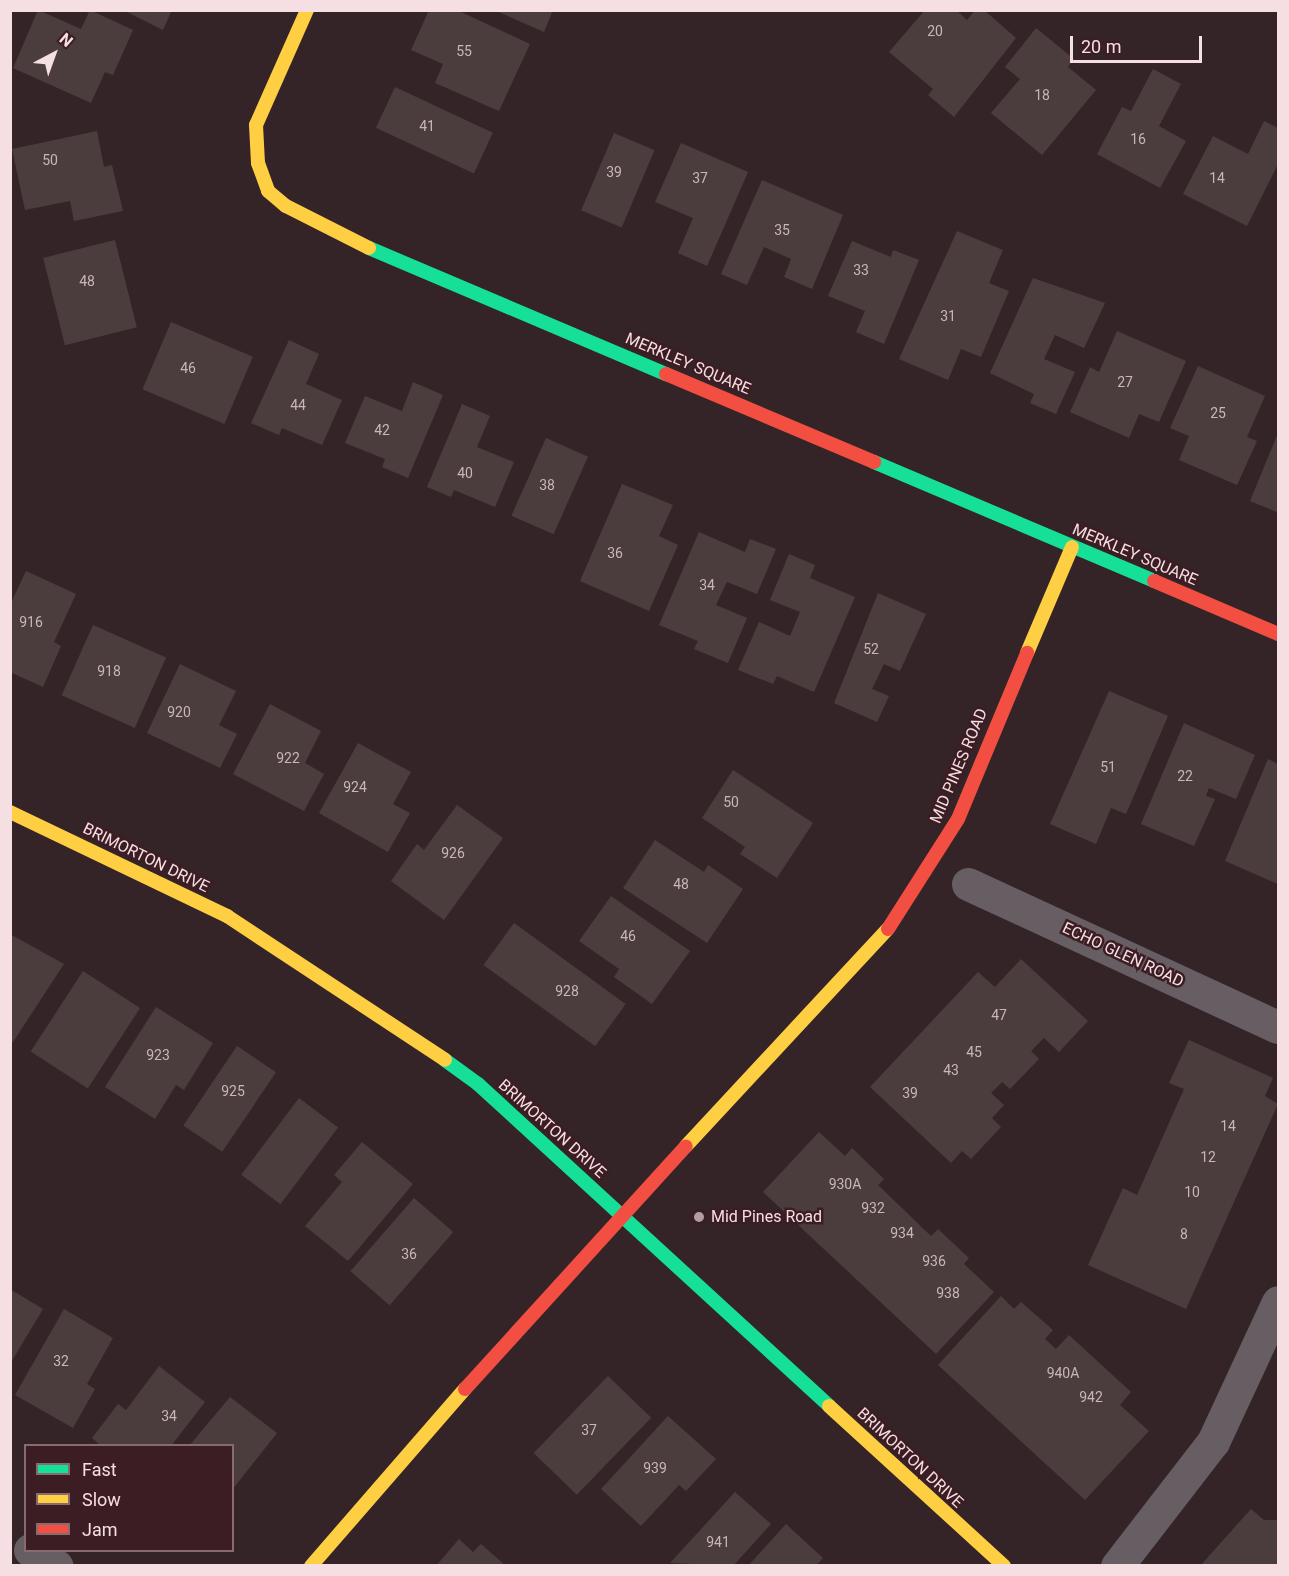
<!DOCTYPE html>
<style>
body{margin:0}
#map{position:relative;width:1289px;height:1576px;overflow:hidden;background:#352427;font-family:Roboto,sans-serif}
div>[style]{position:absolute}
.building>*{inset:0;background:#4b3d3d;transform-origin:0 0}
.street>*{height:33px;margin:-16.5px;padding:0 16.5px;transform-origin:16.5px;border-radius:16.5px;background:#665e62}
.fast>*{height:14px;margin:-7px;padding:0 7px;transform-origin:7px;border-radius:7px;background:#16e098}
.slow>*{height:14px;margin:-7px;padding:0 7px;transform-origin:7px;border-radius:7px;background:#ffcf43}
.jam>*{height:14px;margin:-7px;padding:0 7px;transform-origin:7px;border-radius:7px;background:#f24e42}
.dots>*{width:16px;height:16px;translate:-50% -50%;box-sizing:border-box;border:3px solid #3c1d23;border-radius:50%}
span{translate:-50% -50%;white-space:nowrap;text-align:center;line-height:1.15;-webkit-text-stroke:5px #3c1d23;paint-order:stroke}
.number-label{font-size:14px;color:#cab6b9}
.number-label span{-webkit-text-stroke-width:0}
.street-label{font-size:16px;color:#f5dfe2}
.poi-label{font-size:16px;color:#f5dfe2}
.left{translate:0 -50%;text-align:left}
.frame{position:absolute;inset:0;border:12px solid #f5dfe2;pointer-events:none}
.legend{position:absolute;left:24px;top:1444px;width:210px;height:108px;box-sizing:border-box;background:#3c1d23;border:2px solid #866b6f;margin:0;padding:8px 10px;list-style:none;font-size:18px;color:#f5dfe2}
.legend li{display:flex;align-items:center;gap:12px;height:30px}
.legend b{width:30px;border:2px solid #866b6f}
.north{position:absolute;left:24px;top:24px;width:60px;height:60px;-webkit-text-stroke:4px #3c1d23;paint-order:stroke;rotate:41deg;font-size:16px;font-weight:700;line-height:24px;text-align:center;color:#f5dfe2}
.north::after{content:'';display:block;margin:auto;width:21px;height:27px;background:#f5dfe2;clip-path:polygon(50% 0,100% 100%,50% 72%,0 100%)}
.scale{position:absolute;left:1070px;top:36px;width:132px;height:27px;box-sizing:border-box;border:3px solid #f5dfe2;border-top:0;padding-left:8px;font-size:18px;line-height:21px;white-space:nowrap;color:#f5dfe2;-webkit-text-stroke:4px #3c1d23;paint-order:stroke}
</style>
<div id="map">
<div class="building">
<div style="clip-path:polygon(38px 10px,81px 29px,90px 10px,133px 30px,113px 75px,105px 72px,91px 103px,13px 68px)"></div>
<div style="clip-path:polygon(123px 10px,172px 10px,163px 30px)"></div>
<div style="clip-path:polygon(429px 10px,457px 10px,530px 44px,499px 111px,435px 83px,443px 64px,411px 50px)"></div>
<div style="clip-path:polygon(494px 10px,553px 10px,544px 32px)"></div>
<div style="clip-path:polygon(925px 10px,956px 10px,967px 20px,975px 10px,984px 10px,1016px 38px,954px 117px,928px 95px,933px 89px,889px 52px)"></div>
<div style="clip-path:polygon(1036px 28px,1074px 59px,1068px 67px,1096px 90px,1042px 155px,991px 113px,1020px 79px,1005px 67px)"></div>
<div style="clip-path:polygon(1153px 69px,1181px 84px,1159px 126px,1186px 141px,1160px 188px,1097px 154px,1122px 107px,1131px 111px)"></div>
<div style="left:395px;top:87px;width:108px;height:45px;rotate:25deg"></div>
<div style="clip-path:polygon(1264px 121px,1278px 128px,1278px 164px,1247px 226px,1183px 194px,1213px 136px,1248px 154px)"></div>
<div style="clip-path:polygon(97px 131px,104px 167px,112px 165px,123px 211px,74px 221px,70px 201px,25px 210px,12px 149px)"></div>
<div style="left:614px;top:133px;width:44px;height:84px;rotate:23deg"></div>
<div style="clip-path:polygon(681px 143px,748px 172px,707px 266px,678px 253px,693px 218px,655px 202px)"></div>
<div style="clip-path:polygon(762px 180px,843px 215px,812px 289px,784px 277px,791px 259px,764px 247px,747px 285px,721px 274px)"></div>
<div style="clip-path:polygon(957px 231px,1003px 250px,989px 283px,1009px 291px,981px 357px,961px 349px,948px 380px,899px 359px)"></div>
<div style="left:115px;top:240px;width:90px;height:74px;rotate:76deg"></div>
<div style="clip-path:polygon(852px 241px,891px 257px,893px 250px,919px 260px,884px 344px,856px 332px,865px 311px,828px 296px)"></div>
<div style="clip-path:polygon(1033px 278px,1105px 303px,1084px 348px,1055px 335px,1044px 359px,1075px 372px,1056px 414px,1030px 403px,1034px 394px,990px 373px)"></div>
<div style="left:171px;top:322px;width:89px;height:73px;rotate:23deg"></div>
<div style="clip-path:polygon(1117px 331px,1186px 361px,1159px 422px,1139px 414px,1129px 438px,1070px 412px,1090px 367px,1099px 372px)"></div>
<div style="clip-path:polygon(289px 340px,319px 354px,306px 384px,342px 400px,322px 445px,282px 428px,279px 435px,251px 423px)"></div>
<div style="clip-path:polygon(1198px 366px,1265px 396px,1247px 437px,1257px 441px,1237px 485px,1179px 460px,1189px 436px,1170px 428px)"></div>
<div style="clip-path:polygon(413px 382px,443px 395px,408px 478px,382px 467px,385px 459px,345px 443px,365px 396px,402px 411px)"></div>
<div style="clip-path:polygon(462px 404px,490px 416px,477px 447px,514px 462px,495px 507px,454px 490px,451px 497px,427px 487px)"></div>
<div style="clip-path:polygon(1278px 433px,1278px 510px,1277px 512px,1250px 501px)"></div>
<div style="left:546px;top:438px;width:46px;height:85px;rotate:24deg"></div>
<div style="clip-path:polygon(622px 484px,673px 505px,659px 536px,678px 545px,649px 611px,580px 581px)"></div>
<div style="clip-path:polygon(699px 532px,745px 552px,750px 539px,776px 549px,757px 594px,727px 582px,716px 605px,747px 618px,728px 663px,694px 649px,698px 641px,659px 625px)"></div>
<div style="clip-path:polygon(789px 554px,815px 565px,810px 578px,855px 597px,814px 692px,777px 676px,773px 684px,738px 670px,759px 622px,790px 636px,800px 612px,770px 600px)"></div>
<div style="clip-path:polygon(26px 571px,76px 594px,54px 642px,61px 646px,43px 687px,10px 672px,10px 605px)"></div>
<div style="clip-path:polygon(878px 593px,926px 614px,900px 671px,884px 664px,872px 689px,889px 696px,877px 722px,834px 703px)"></div>
<div style="left:93px;top:625px;width:80px;height:77px;rotate:24deg"></div>
<div style="clip-path:polygon(180px 664px,236px 691px,219px 725px,237px 734px,220px 768px,147px 733px)"></div>
<div style="clip-path:polygon(1109px 691px,1168px 716px,1126px 814px,1111px 808px,1096px 844px,1050px 824px)"></div>
<div style="clip-path:polygon(270px 704px,321px 731px,305px 763px,324px 774px,304px 811px,233px 774px)"></div>
<div style="clip-path:polygon(1184px 723px,1255px 755px,1236px 799px,1209px 788px,1206px 796px,1215px 799px,1194px 846px,1141px 824px)"></div>
<div style="clip-path:polygon(358px 743px,411px 772px,393px 804px,410px 813px,388px 852px,319px 813px)"></div>
<div style="clip-path:polygon(1268px 759px,1278px 764px,1278px 884px,1225px 861px)"></div>
<div style="clip-path:polygon(733px 770px,813px 823px,777px 878px,740px 854px,745px 847px,702px 818px)"></div>
<div style="clip-path:polygon(457px 805px,503px 838px,444px 920px,391px 881px,417px 844px,424px 850px)"></div>
<div style="clip-path:polygon(655px 840px,704px 872px,708px 865px,743px 889px,707px 943px,623px 888px)"></div>
<div style="clip-path:polygon(611px 896px,690px 951px,652px 1004px,614px 977px,619px 969px,579px 941px)"></div>
<div style="left:514px;top:923px;width:138px;height:52px;rotate:36deg"></div>
<div style="clip-path:polygon(10px 934px,64px 964px,13px 1042px,10px 1041px)"></div>
<div style="clip-path:polygon(1021px 959px,1088px 1021px,1059px 1052px,1044px 1038px,1031px 1051px,1039px 1059px,1010px 1089px,1002px 1082px,991px 1093px,1004px 1105px,992px 1118px,1001px 1127px,971px 1159px,962px 1151px,951px 1163px,870px 1087px,978px 972px,995px 987px)"></div>
<div style="left:83px;top:971px;width:68px;height:96px;rotate:33deg"></div>
<div style="clip-path:polygon(156px 1007px,213px 1043px,184px 1090px,176px 1085px,155px 1119px,105px 1087px)"></div>
<div style="clip-path:polygon(1189px 1040px,1273px 1078px,1265px 1096px,1278px 1104px,1186px 1309px,1088px 1265px,1123px 1188px,1137px 1195px,1184px 1089px,1169px 1083px)"></div>
<div style="left:237px;top:1046px;width:47px;height:96px;rotate:34deg"></div>
<div style="left:299px;top:1098px;width:49px;height:96px;rotate:37deg"></div>
<div style="clip-path:polygon(819px 1132px,845px 1156px,852px 1148px,884px 1179px,878px 1185px,931px 1236px,938px 1229px,969px 1258px,964px 1264px,994px 1292px,936px 1354px,763px 1192px)"></div>
<div style="clip-path:polygon(362px 1142px,413px 1184px,348px 1261px,305px 1226px,342px 1182px,334px 1175px)"></div>
<div style="left:414px;top:1198px;width:52px;height:97px;rotate:41deg"></div>
<div style="clip-path:polygon(10px 1289px,43px 1309px,10px 1364px)"></div>
<div style="clip-path:polygon(1001px 1296px,1014px 1309px,1021px 1302px,1053px 1330px,1045px 1339px,1056px 1349px,1069px 1335px,1131px 1392px,1120px 1405px,1149px 1431px,1085px 1500px,938px 1365px)"></div>
<div style="clip-path:polygon(64px 1309px,113px 1338px,87px 1384px,95px 1389px,73px 1428px,15px 1395px)"></div>
<div style="clip-path:polygon(159px 1366px,205px 1402px,171px 1446px,101px 1446px,92px 1438px,118px 1404px,126px 1410px)"></div>
<div style="left:608px;top:1376px;width:60px;height:107px;rotate:44deg"></div>
<div style="clip-path:polygon(230px 1397px,277px 1433px,232px 1490px,232px 1446px,189px 1446px)"></div>
<div style="clip-path:polygon(668px 1416px,716px 1459px,686px 1491px,679px 1485px,641px 1526px,601px 1489px)"></div>
<div style="clip-path:polygon(735px 1492px,771px 1524px,733px 1566px,670px 1563px)"></div>
<div style="clip-path:polygon(1251px 1509px,1264px 1520px,1278px 1520px,1278px 1566px,1200px 1566px)"></div>
<div style="clip-path:polygon(786px 1524px,823px 1558px,816px 1566px,748px 1566px)"></div>
<div style="clip-path:polygon(459px 1539px,473px 1552px,481px 1544px,506px 1566px,436px 1566px)"></div>
</div>
<div class="street">
<div style="left:968px;top:884px;width:341px;rotate:24.8deg"></div>
<div style="left:30px;top:1550px;width:31px;rotate:31deg"></div>
<div style="left:1117px;top:1566px;width:157px;rotate:-52.3deg"></div>
<div style="left:1213px;top:1442px;width:154px;rotate:-65.1deg"></div>
</div>
<div class="fast">
<div style="left:369px;top:248px;width:323px;rotate:23deg"></div>
<div style="left:874px;top:462px;width:304px;rotate:23deg"></div>
<div style="left:445px;top:1060px;width:41px;rotate:36deg"></div>
<div style="left:478px;top:1084px;width:476px;rotate:42.5deg"></div>
</div>
<div class="slow">
<div style="left:307px;top:10px;width:126px;rotate:113.9deg"></div>
<div style="left:256px;top:125px;width:38px;rotate:87deg"></div>
<div style="left:258px;top:163px;width:30px;rotate:70deg"></div>
<div style="left:268px;top:191px;width:23px;rotate:40deg"></div>
<div style="left:286px;top:206px;width:93px;rotate:26.8deg"></div>
<div style="left:1027px;top:653px;width:115px;rotate:-67deg"></div>
<div style="left:10px;top:812px;width:241px;rotate:25.6deg"></div>
<div style="left:227px;top:916px;width:261px;rotate:33.4deg"></div>
<div style="left:686px;top:1146px;width:296px;rotate:-47.1deg"></div>
<div style="left:829px;top:1406px;width:237px;rotate:42.4deg"></div>
<div style="left:311px;top:1566px;width:235px;rotate:-49deg"></div>
</div>
<div class="jam">
<div style="left:666px;top:374px;width:226px;rotate:22.9deg"></div>
<div style="left:1154px;top:581px;width:135px;rotate:23.1deg"></div>
<div style="left:888px;top:929px;width:130px;rotate:-57.5deg"></div>
<div style="left:958px;top:819px;width:180px;rotate:-67.4deg"></div>
<div style="left:465px;top:1389px;width:328px;rotate:-47.7deg"></div>
</div>
<div class="dots">
<div style="left:699px;top:1217px;background:#b29ea1"></div>
</div>
<div class="number-label">
<span style="left:935px;top:31px">20</span>
<span style="left:464px;top:51px">55</span>
<span style="left:1042px;top:95px">18</span>
<span style="left:427px;top:126px">41</span>
<span style="left:1138px;top:139px">16</span>
<span style="left:50px;top:160px">50</span>
<span style="left:614px;top:172px">39</span>
<span style="left:700px;top:178px">37</span>
<span style="left:1217px;top:178px">14</span>
<span style="left:782px;top:230px">35</span>
<span style="left:861px;top:270px">33</span>
<span style="left:87px;top:281px">48</span>
<span style="left:948px;top:316px">31</span>
<span style="left:188px;top:368px">46</span>
<span style="left:1125px;top:382px">27</span>
<span style="left:298px;top:405px">44</span>
<span style="left:1218px;top:413px">25</span>
<span style="left:382px;top:430px">42</span>
<span style="left:465px;top:473px">40</span>
<span style="left:547px;top:485px">38</span>
<span style="left:615px;top:553px">36</span>
<span style="left:707px;top:585px">34</span>
<span style="left:31px;top:622px">916</span>
<span style="left:871px;top:649px">52</span>
<span style="left:109px;top:671px">918</span>
<span style="left:179px;top:712px">920</span>
<span style="left:288px;top:758px">922</span>
<span style="left:1108px;top:767px">51</span>
<span style="left:1185px;top:776px">22</span>
<span style="left:355px;top:787px">924</span>
<span style="left:731px;top:802px">50</span>
<span style="left:453px;top:853px">926</span>
<span style="left:681px;top:884px">48</span>
<span style="left:628px;top:936px">46</span>
<span style="left:567px;top:991px">928</span>
<span style="left:999px;top:1015px">47</span>
<span style="left:974px;top:1052px">45</span>
<span style="left:158px;top:1055px">923</span>
<span style="left:951px;top:1070px">43</span>
<span style="left:233px;top:1091px">925</span>
<span style="left:910px;top:1093px">39</span>
<span style="left:1228px;top:1126px">14</span>
<span style="left:1208px;top:1157px">12</span>
<span style="left:845px;top:1184px">930A</span>
<span style="left:1192px;top:1192px">10</span>
<span style="left:873px;top:1208px">932</span>
<span style="left:902px;top:1233px">934</span>
<span style="left:1184px;top:1234px">8</span>
<span style="left:409px;top:1254px">36</span>
<span style="left:934px;top:1261px">936</span>
<span style="left:948px;top:1293px">938</span>
<span style="left:61px;top:1361px">32</span>
<span style="left:1063px;top:1373px">940A</span>
<span style="left:1091px;top:1397px">942</span>
<span style="left:169px;top:1416px">34</span>
<span style="left:589px;top:1430px">37</span>
<span style="left:655px;top:1468px">939</span>
<span style="left:718px;top:1542px">941</span>
</div>
<div class="street-label">
<span style="left:688px;top:364px;rotate:23deg">MERKLEY SQUARE</span>
<span style="left:1135px;top:555px;rotate:23deg">MERKLEY SQUARE</span>
<span style="left:959px;top:766px;rotate:-67deg">MID PINES ROAD</span>
<span style="left:146px;top:858px;rotate:26deg">BRIMORTON DRIVE</span>
<span style="left:1123px;top:955px;rotate:25deg">ECHO GLEN ROAD</span>
<span style="left:552px;top:1129px;rotate:42deg">BRIMORTON DRIVE</span>
<span style="left:910px;top:1458px;rotate:43deg">BRIMORTON DRIVE</span>
</div>
<div class="poi-label">
<span class="left" style="left:711px;top:1217px">Mid Pines Road</span>
</div>
<div class="frame"></div>
<ul class="legend">
<li><b style="height:8px;background:#16e098"></b>Fast</li>
<li><b style="height:8px;background:#ffcf43"></b>Slow</li>
<li><b style="height:8px;background:#f24e42"></b>Jam</li>
</ul>
<div class="north">N</div>
<div class="scale">20 m</div>
</div>
